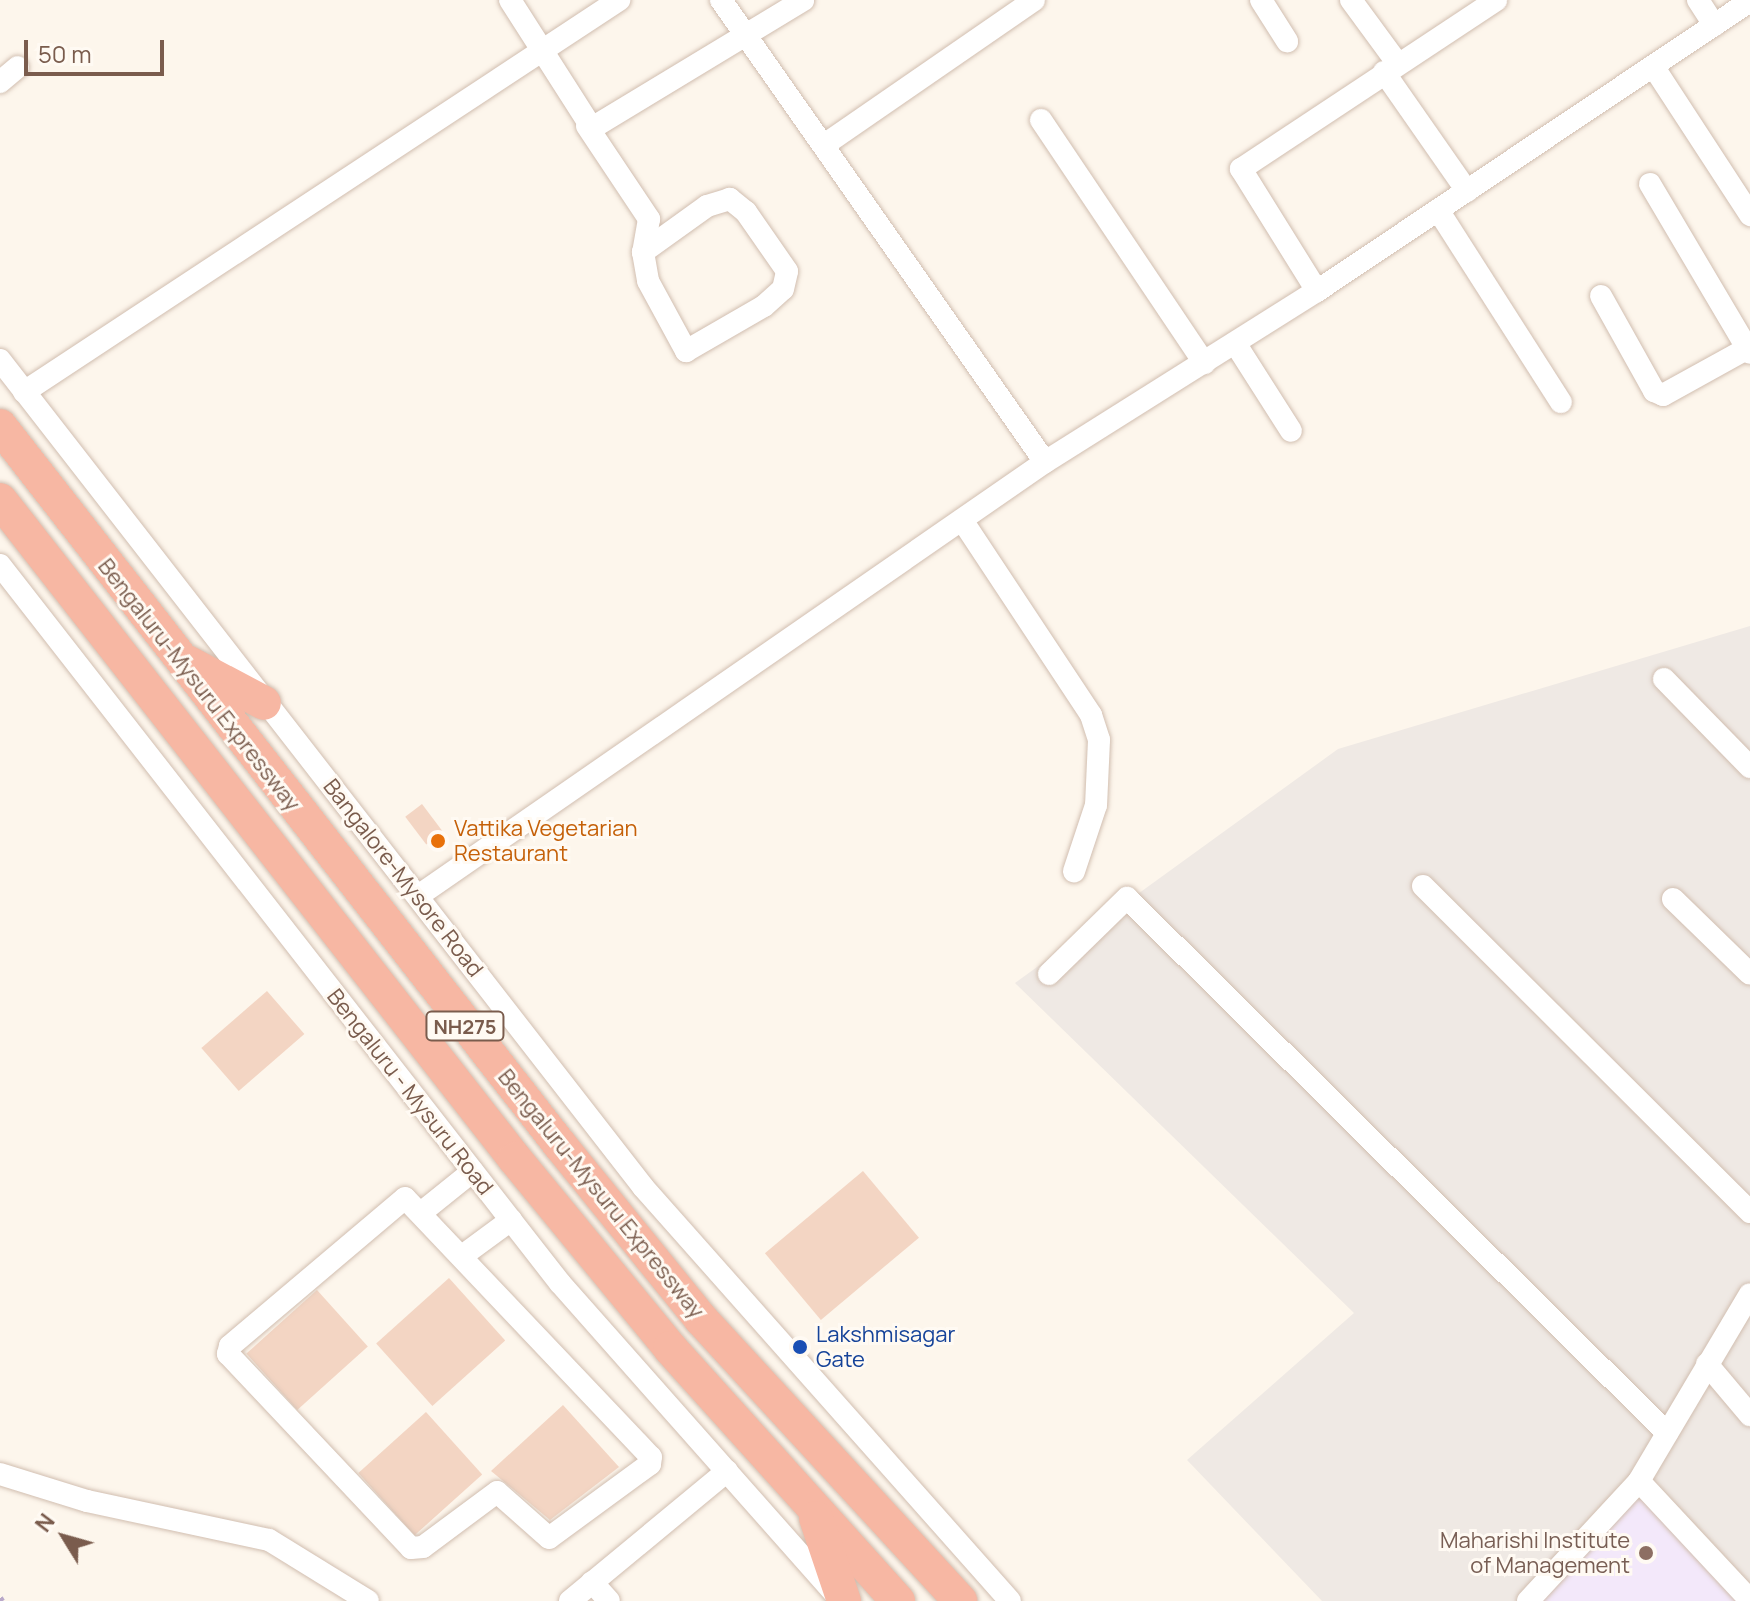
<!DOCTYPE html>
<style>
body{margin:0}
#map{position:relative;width:1750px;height:1601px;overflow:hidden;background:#fdf6ec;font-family:Manrope,sans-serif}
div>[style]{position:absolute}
.industrial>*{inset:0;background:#efe9e4}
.education>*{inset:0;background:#f3e8fa}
.building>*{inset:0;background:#f3d5c3;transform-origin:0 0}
.roads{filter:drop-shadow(0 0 2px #d1beb0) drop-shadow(0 0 2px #d1beb0)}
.minor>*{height:22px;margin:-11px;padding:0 11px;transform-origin:11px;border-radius:11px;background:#fff}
.highway>*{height:34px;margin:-17px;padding:0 17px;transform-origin:17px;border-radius:17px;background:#f7b7a3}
.rail>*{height:6px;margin-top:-3px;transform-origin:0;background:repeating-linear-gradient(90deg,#b9a8c9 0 12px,transparent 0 20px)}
.dots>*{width:22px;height:22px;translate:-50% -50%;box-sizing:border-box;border:4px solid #fffaf3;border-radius:50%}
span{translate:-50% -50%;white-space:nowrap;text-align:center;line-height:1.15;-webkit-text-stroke:6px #fffaf3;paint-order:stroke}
.shield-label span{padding:2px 6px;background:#fffaf3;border:2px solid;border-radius:6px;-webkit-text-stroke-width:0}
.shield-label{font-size:20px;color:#7a5c4d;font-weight:700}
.street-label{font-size:22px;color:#7a5c4d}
.food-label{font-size:22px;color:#c56008}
.left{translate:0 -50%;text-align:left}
.transit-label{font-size:22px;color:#164399}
.education-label{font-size:22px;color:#785e54}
.right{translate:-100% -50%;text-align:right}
.north{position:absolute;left:24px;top:1497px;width:80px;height:80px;-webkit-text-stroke:6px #fffaf3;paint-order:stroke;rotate:307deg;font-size:22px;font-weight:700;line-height:32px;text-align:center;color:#7a5c4d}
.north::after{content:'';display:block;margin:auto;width:28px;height:36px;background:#7a5c4d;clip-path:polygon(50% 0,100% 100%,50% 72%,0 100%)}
.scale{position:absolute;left:24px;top:40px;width:140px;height:36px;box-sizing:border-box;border:4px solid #7a5c4d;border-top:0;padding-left:10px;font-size:24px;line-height:28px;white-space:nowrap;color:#7a5c4d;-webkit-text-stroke:6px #fffaf3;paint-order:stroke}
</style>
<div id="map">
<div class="industrial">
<div style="clip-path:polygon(1750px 626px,1750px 1601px,1322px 1601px,1187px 1460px,1354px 1313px,1015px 983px,1338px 749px)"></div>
</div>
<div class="education">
<div style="clip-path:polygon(1636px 1499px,1672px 1506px,1749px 1601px,1535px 1601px)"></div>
</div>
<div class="building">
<div style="left:422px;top:804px;width:35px;height:21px;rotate:53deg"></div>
<div style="left:267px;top:991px;width:57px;height:87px;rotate:49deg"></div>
<div style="left:863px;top:1171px;width:87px;height:128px;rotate:50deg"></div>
<div style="left:449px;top:1278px;width:84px;height:98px;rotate:48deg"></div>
<div style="left:317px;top:1290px;width:76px;height:95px;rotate:48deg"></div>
<div style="clip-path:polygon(563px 1405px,619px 1467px,550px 1520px,491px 1471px)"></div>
<div style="left:426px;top:1412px;width:84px;height:91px;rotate:48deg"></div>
</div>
<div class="roads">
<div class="minor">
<div style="left:510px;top:0;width:152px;rotate:57.4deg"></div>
<div style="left:592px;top:128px;width:247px;rotate:-31.2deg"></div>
<div style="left:721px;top:0;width:564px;rotate:54.96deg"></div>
<div style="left:1261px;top:0;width:49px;rotate:57.6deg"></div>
<div style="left:1351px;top:0;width:79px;rotate:53.7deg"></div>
<div style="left:1698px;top:0;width:30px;rotate:57deg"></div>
<div style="left:1653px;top:66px;width:178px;rotate:56.9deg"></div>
<div style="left:1384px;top:72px;width:145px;rotate:55.1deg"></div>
<div style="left:0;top:82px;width:23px;rotate:-40deg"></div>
<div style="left:1041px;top:120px;width:293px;rotate:56.1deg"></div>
<div style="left:587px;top:126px;width:112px;rotate:56.3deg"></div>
<div style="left:649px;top:219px;width:34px;rotate:100deg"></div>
<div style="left:643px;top:252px;width:29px;rotate:80deg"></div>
<div style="left:648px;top:281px;width:80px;rotate:61.5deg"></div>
<div style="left:686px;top:351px;width:90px;rotate:-30deg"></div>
<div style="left:764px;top:306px;width:25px;rotate:-42deg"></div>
<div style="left:783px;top:289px;width:18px;rotate:-77deg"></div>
<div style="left:787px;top:271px;width:72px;rotate:-124.8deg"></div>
<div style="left:746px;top:212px;width:21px;rotate:-141deg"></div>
<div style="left:730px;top:199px;width:24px;rotate:163deg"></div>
<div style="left:707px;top:206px;width:79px;rotate:144.3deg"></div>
<div style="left:824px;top:145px;width:255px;rotate:-34.6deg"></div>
<div style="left:1650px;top:184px;width:196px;rotate:59.4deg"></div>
<div style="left:1438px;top:210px;width:228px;rotate:57.4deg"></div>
<div style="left:1317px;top:291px;width:144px;rotate:-121.9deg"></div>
<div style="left:1241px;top:169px;width:306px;rotate:-33.5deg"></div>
<div style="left:1601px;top:296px;width:109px;rotate:60.8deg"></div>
<div style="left:1654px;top:391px;width:10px;rotate:24deg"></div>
<div style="left:1663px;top:395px;width:99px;rotate:-28.9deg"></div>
<div style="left:1235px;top:343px;width:104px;rotate:57.5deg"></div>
<div style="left:0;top:360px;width:1048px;rotate:52.13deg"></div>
<div style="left:643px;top:1187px;width:553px;rotate:48.44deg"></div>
<div style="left:24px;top:392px;width:713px;rotate:-33.38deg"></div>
<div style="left:962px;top:520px;width:234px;rotate:56.5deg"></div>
<div style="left:1091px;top:715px;width:26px;rotate:72deg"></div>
<div style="left:1099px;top:740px;width:65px;rotate:92.6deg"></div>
<div style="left:1096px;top:805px;width:70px;rotate:108.4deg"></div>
<div style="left:0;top:565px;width:911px;rotate:52.05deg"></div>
<div style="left:560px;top:1283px;width:415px;rotate:48.5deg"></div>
<div style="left:1664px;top:679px;width:123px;rotate:45.7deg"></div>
<div style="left:1423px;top:886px;width:462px;rotate:44.9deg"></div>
<div style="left:418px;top:896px;width:763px;rotate:-34.69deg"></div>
<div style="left:1045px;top:462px;width:321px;rotate:-32.2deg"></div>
<div style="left:1317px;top:291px;width:521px;rotate:-33.81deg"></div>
<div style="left:1673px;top:899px;width:107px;rotate:44.2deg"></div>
<div style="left:1049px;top:974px;width:109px;rotate:-44.3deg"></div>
<div style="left:1127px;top:898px;width:760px;rotate:44.73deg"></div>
<div style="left:405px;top:1198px;width:357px;rotate:46.5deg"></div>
<div style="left:651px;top:1457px;width:7px;rotate:98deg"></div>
<div style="left:650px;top:1464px;width:125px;rotate:143.8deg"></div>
<div style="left:549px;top:1538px;width:69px;rotate:-138.5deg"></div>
<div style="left:497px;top:1492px;width:92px;rotate:143.4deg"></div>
<div style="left:423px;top:1547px;width:12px;rotate:175deg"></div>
<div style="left:411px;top:1548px;width:267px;rotate:-133.3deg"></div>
<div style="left:228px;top:1354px;width:8px;rotate:-76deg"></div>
<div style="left:230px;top:1346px;width:229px;rotate:-40.2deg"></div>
<div style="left:422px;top:1212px;width:65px;rotate:-38.8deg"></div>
<div style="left:462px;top:1256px;width:61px;rotate:-36.3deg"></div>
<div style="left:1707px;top:1364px;width:67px;rotate:49.9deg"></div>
<div style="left:0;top:1474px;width:91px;rotate:17.2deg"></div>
<div style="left:87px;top:1501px;width:186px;rotate:12.1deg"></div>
<div style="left:269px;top:1540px;width:116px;rotate:31.6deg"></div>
<div style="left:1639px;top:1481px;width:163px;rotate:47deg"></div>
<div style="left:592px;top:1582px;width:25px;rotate:48deg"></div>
<div style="left:570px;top:1601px;width:204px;rotate:-39.6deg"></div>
<div style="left:1528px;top:1601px;width:163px;rotate:-47.2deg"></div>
<div style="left:1639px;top:1481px;width:217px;rotate:-59.3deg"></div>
</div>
<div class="highway">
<div style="left:0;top:426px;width:911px;rotate:52.09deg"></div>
<div style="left:560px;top:1145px;width:224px;rotate:51deg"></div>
<div style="left:701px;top:1319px;width:383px;rotate:47.4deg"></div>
<div style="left:0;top:500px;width:836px;rotate:51.99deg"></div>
<div style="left:515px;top:1159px;width:244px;rotate:50.6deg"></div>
<div style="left:670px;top:1348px;width:341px;rotate:48deg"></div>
<div style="left:187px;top:662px;width:87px;rotate:28deg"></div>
<div style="left:816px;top:1518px;width:88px;rotate:71.4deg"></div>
</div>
</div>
<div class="rail">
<div style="left:0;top:1598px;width:4px;rotate:56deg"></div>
</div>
<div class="dots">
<div style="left:438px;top:841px;background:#e8710a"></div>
<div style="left:800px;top:1347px;background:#1a4fb4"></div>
<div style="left:1646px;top:1553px;background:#8d6e63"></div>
</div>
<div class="shield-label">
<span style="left:465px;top:1026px">NH275</span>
</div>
<div class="street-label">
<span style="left:199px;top:685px;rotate:52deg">Bengaluru-Mysuru Expressway</span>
<span style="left:403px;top:878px;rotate:52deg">Bangalore-Mysore Road</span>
<span style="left:410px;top:1092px;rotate:52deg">Bengaluru - Mysuru Road</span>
<span style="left:601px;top:1194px;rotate:51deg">Bengaluru-Mysuru Expressway</span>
</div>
<div class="food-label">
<span class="left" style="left:454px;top:841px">Vattika Vegetarian<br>Restaurant</span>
</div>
<div class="transit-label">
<span class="left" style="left:816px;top:1347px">Lakshmisagar<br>Gate</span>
</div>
<div class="education-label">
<span class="right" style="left:1630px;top:1553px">Maharishi Institute<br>of Management</span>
</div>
<div class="north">N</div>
<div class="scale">50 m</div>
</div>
